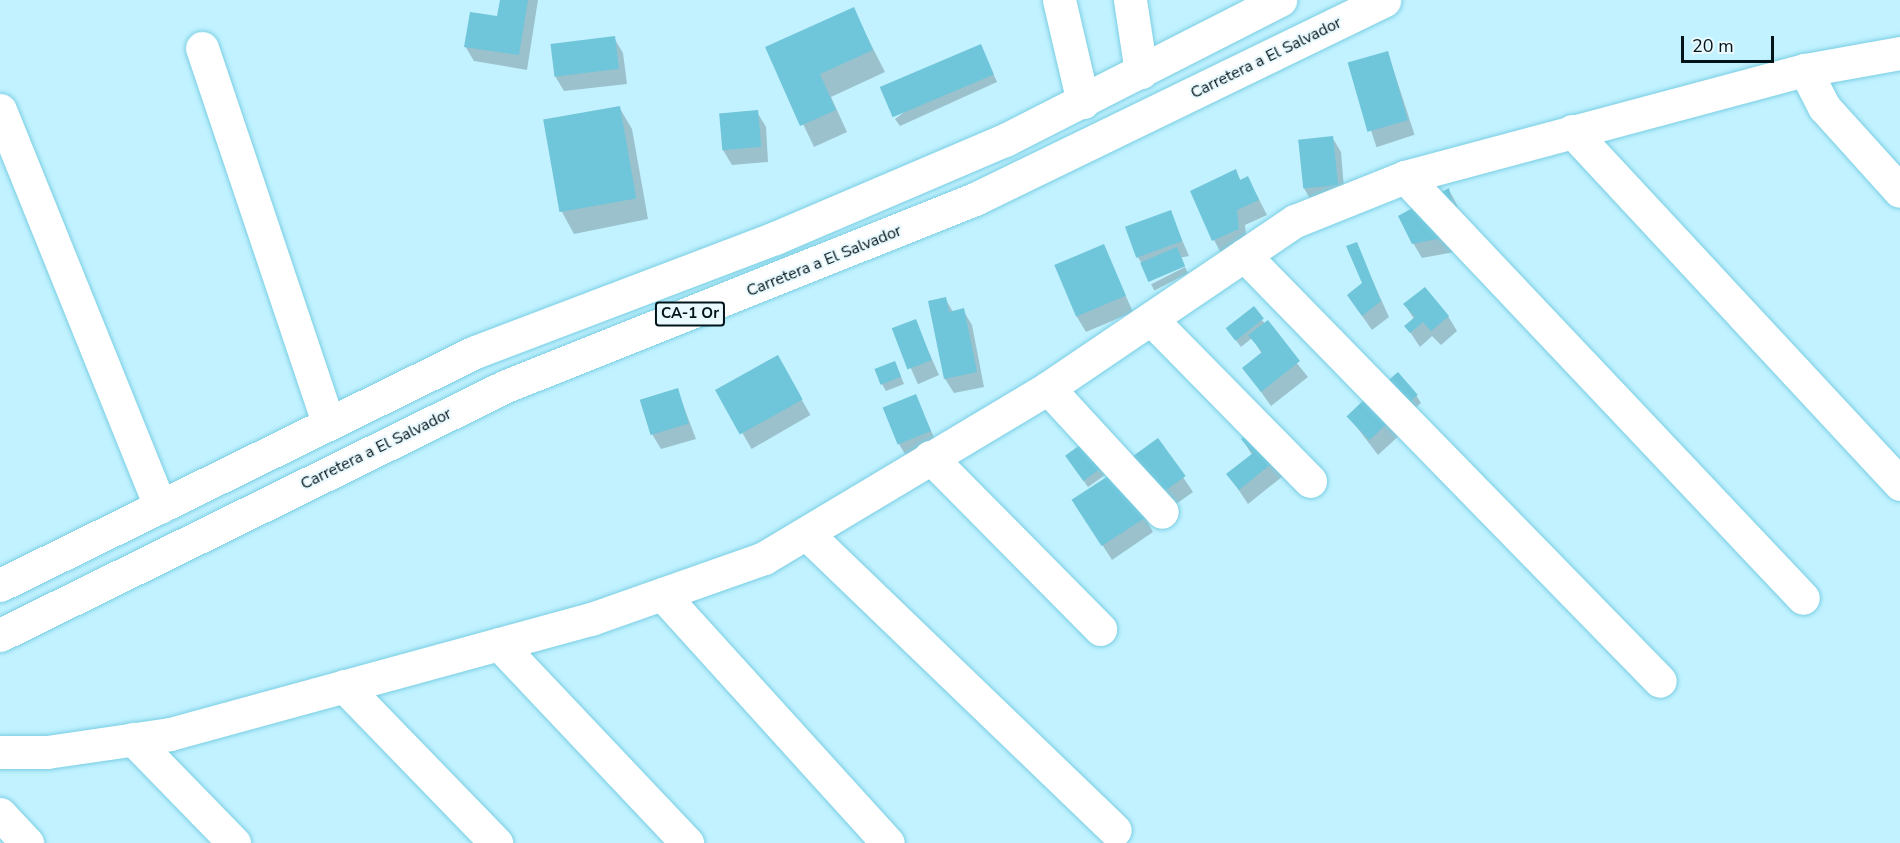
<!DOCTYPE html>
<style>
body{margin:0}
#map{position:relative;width:1900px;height:843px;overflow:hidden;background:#c2f2ff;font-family:"Nunito Sans",sans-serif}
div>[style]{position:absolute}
.shadow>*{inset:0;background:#0003;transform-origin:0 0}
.building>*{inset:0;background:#6fc5d9;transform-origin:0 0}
.roads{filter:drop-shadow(0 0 2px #79cee3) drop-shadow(0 0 2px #79cee3)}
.minor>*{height:33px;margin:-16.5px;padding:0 16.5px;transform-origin:16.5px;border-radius:16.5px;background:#fff}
.highway>*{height:33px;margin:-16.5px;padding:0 16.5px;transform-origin:16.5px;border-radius:16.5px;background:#fff}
span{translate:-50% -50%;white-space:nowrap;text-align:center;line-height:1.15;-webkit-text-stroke:4.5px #eaf9fd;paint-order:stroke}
.shield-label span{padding:2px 4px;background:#eaf9fd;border:2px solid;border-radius:4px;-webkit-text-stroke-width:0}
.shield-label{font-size:15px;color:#00141a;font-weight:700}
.street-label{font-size:16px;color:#00141a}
.scale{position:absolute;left:1681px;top:36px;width:93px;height:27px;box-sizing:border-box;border:3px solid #00141a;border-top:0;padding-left:8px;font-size:18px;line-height:21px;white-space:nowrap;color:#00141a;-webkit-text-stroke:4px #eaf9fd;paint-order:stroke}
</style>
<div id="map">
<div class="shadow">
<div style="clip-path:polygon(501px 0,538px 0,527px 70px,474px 61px,465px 46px,498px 18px)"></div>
<div style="clip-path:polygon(853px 9px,885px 72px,831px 97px,847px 132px,814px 147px,767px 48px)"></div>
<div style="clip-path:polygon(614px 38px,623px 53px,627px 84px,564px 91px,555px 76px)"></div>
<div style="clip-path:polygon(984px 53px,997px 82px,900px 126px,895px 119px)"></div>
<div style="left:1388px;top:53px;width:86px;height:40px;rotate:72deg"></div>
<div style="clip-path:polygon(619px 107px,632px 129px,648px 219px,574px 234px,562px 212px,545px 122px)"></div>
<div style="clip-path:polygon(757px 112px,766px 127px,768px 162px,732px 165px,723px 150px)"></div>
<div style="clip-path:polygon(1332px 137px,1341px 152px,1345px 200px,1312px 203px,1304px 188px)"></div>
<div style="clip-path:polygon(1235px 171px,1241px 181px,1248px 178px,1267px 215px,1245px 225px,1247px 244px,1222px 255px,1214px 240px)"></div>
<div style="clip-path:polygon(1449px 190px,1457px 205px,1465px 250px,1422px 258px,1413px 243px)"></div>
<div style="clip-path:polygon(1170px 212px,1189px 256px,1143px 265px,1137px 256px)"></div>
<div style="clip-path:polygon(1356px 244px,1389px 317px,1372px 330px,1348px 296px,1364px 284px)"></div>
<div style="clip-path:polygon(1103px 246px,1133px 312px,1086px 332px,1077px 317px)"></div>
<div style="left:1185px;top:267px;width:7px;height:38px;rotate:63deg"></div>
<div style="clip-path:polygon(945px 298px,953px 312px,963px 310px,972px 325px,984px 387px,954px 393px,945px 379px)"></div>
<div style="clip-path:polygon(1405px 305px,1448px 316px,1457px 331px,1441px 345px,1432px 336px,1420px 347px,1406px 326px,1414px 319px)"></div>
<div style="clip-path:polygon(1262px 320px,1308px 377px,1271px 406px,1244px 368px,1262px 354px,1252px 338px,1241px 347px,1232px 335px)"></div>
<div style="left:915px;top:321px;width:59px;height:23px;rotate:66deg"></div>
<div style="left:777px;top:357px;width:67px;height:68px;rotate:60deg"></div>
<div style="clip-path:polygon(895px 362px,904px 384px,886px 391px,882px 384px)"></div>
<div style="clip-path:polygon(677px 389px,696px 439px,661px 449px,652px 434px)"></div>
<div style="clip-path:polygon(1387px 394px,1416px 395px,1421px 403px,1406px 416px)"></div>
<div style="clip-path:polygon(1371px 395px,1402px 433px,1378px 455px,1349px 417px)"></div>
<div style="clip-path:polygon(915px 396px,938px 446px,908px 459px,899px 444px)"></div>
<div style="clip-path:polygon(1158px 440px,1193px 492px,1162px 514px)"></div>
<div style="clip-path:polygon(1243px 440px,1288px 472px,1248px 504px,1228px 474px,1252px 455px)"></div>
<div style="clip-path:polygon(1071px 463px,1112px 470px,1088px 487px)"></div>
<div style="clip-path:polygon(1083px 515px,1145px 517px,1153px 532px,1112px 560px)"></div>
</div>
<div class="building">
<div style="clip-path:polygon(500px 0,528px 0,519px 55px,464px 47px,470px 12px,497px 16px)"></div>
<div style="clip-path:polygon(854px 7px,873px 50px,820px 74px,836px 110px,800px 126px,765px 47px)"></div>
<div style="left:615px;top:36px;width:33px;height:65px;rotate:83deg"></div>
<div style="left:981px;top:44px;width:33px;height:110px;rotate:67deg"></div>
<div style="left:1388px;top:51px;width:72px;height:42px;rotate:74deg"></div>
<div style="left:620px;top:106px;width:94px;height:78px;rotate:80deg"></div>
<div style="left:758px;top:110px;width:37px;height:39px;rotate:85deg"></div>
<div style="left:1333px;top:136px;width:49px;height:35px;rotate:84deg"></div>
<div style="clip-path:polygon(1236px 169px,1240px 180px,1248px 176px,1259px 200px,1237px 210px,1239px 229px,1212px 241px,1190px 191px)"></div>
<div style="clip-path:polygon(1449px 188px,1457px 235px,1412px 244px,1398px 216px)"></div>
<div style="left:1171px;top:210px;width:33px;height:49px;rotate:70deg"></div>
<div style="clip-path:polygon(1357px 242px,1381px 301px,1362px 316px,1347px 295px,1362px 283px,1346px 246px)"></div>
<div style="left:1104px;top:244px;width:56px;height:54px;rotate:67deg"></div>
<div style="left:1177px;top:247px;width:21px;height:40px;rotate:67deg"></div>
<div style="clip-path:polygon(1425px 287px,1449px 316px,1431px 331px,1423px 322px,1410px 333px,1404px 326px,1415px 317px,1403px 304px)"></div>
<div style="clip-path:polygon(946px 297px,949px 312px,964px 308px,977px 372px,944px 379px,928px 301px)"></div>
<div style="left:1254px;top:306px;width:16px;height:36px;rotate:52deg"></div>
<div style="left:916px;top:319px;width:44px;height:26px;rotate:69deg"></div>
<div style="clip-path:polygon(1268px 320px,1300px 361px,1261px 392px,1242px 368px,1262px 352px,1248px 335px)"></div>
<div style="left:778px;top:355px;width:51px;height:72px;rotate:61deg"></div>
<div style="left:895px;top:361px;width:17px;height:22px;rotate:69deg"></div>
<div style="left:1398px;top:372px;width:30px;height:23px;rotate:49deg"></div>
<div style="left:678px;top:388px;width:37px;height:40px;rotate:73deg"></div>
<div style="left:1371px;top:393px;width:33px;height:34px;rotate:46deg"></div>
<div style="left:916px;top:394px;width:40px;height:36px;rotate:68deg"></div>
<div style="clip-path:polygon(1258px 426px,1281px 456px,1239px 490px,1226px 474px,1253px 453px,1241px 439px)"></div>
<div style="left:1091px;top:437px;width:31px;height:32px;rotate:54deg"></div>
<div style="left:1158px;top:438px;width:47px;height:41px;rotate:54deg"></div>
<div style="left:1116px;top:471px;width:55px;height:53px;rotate:57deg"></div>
</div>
<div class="roads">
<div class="minor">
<div style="left:1059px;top:0;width:105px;rotate:76.8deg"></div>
<div style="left:1130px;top:0;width:73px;rotate:81.3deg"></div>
<div style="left:202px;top:48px;width:395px;rotate:71.4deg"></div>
<div style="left:1805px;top:70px;width:42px;rotate:62.8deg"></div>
<div style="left:1824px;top:107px;width:113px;rotate:47.9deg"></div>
<div style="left:0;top:110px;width:428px;rotate:68deg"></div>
<div style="left:1572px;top:131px;width:482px;rotate:47.1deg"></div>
<div style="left:1405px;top:177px;width:579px;rotate:46.61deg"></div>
<div style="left:1244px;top:255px;width:595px;rotate:45.68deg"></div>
<div style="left:1151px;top:319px;width:227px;rotate:45.5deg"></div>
<div style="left:1048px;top:388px;width:168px;rotate:47.4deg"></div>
<div style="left:930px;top:457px;width:242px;rotate:45.3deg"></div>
<div style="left:807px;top:534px;width:427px;rotate:43.9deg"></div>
<div style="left:662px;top:594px;width:336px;rotate:47.8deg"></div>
<div style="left:499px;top:644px;width:274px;rotate:46.6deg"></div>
<div style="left:344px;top:686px;width:219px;rotate:45.9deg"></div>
<div style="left:133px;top:739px;width:145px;rotate:45.8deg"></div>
<div style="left:0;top:752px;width:47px"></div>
<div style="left:47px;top:752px;width:124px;rotate:-8.3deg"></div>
<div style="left:170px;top:734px;width:436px;rotate:-15.3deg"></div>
<div style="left:591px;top:619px;width:183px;rotate:-19.4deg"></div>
<div style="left:764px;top:558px;width:331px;rotate:-30.9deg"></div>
<div style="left:1048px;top:388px;width:298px;rotate:-34.1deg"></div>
<div style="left:1295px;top:221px;width:118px;rotate:-21.8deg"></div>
<div style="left:1405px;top:177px;width:414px;rotate:-15deg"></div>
<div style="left:1805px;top:70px;width:97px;rotate:-10.1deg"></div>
<div style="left:0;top:814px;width:40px;rotate:47deg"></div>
</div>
<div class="highway">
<div style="left:0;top:585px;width:529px;rotate:-26.13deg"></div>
<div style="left:475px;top:352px;width:321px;rotate:-20.8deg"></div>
<div style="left:775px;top:238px;width:250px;rotate:-23.1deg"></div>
<div style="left:1005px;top:140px;width:309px;rotate:-27deg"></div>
<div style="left:0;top:635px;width:564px;rotate:-26.2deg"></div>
<div style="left:506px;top:386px;width:505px;rotate:-21.74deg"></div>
<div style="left:975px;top:199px;width:455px;rotate:-25.9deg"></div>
</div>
</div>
<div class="shield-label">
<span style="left:690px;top:314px">CA-1 Or</span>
</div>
<div class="street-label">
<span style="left:1266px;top:58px;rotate:-26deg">Carretera a El Salvador</span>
<span style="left:824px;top:261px;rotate:-22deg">Carretera a El Salvador</span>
<span style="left:376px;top:449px;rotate:-26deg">Carretera a El Salvador</span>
</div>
<div class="scale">20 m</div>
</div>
